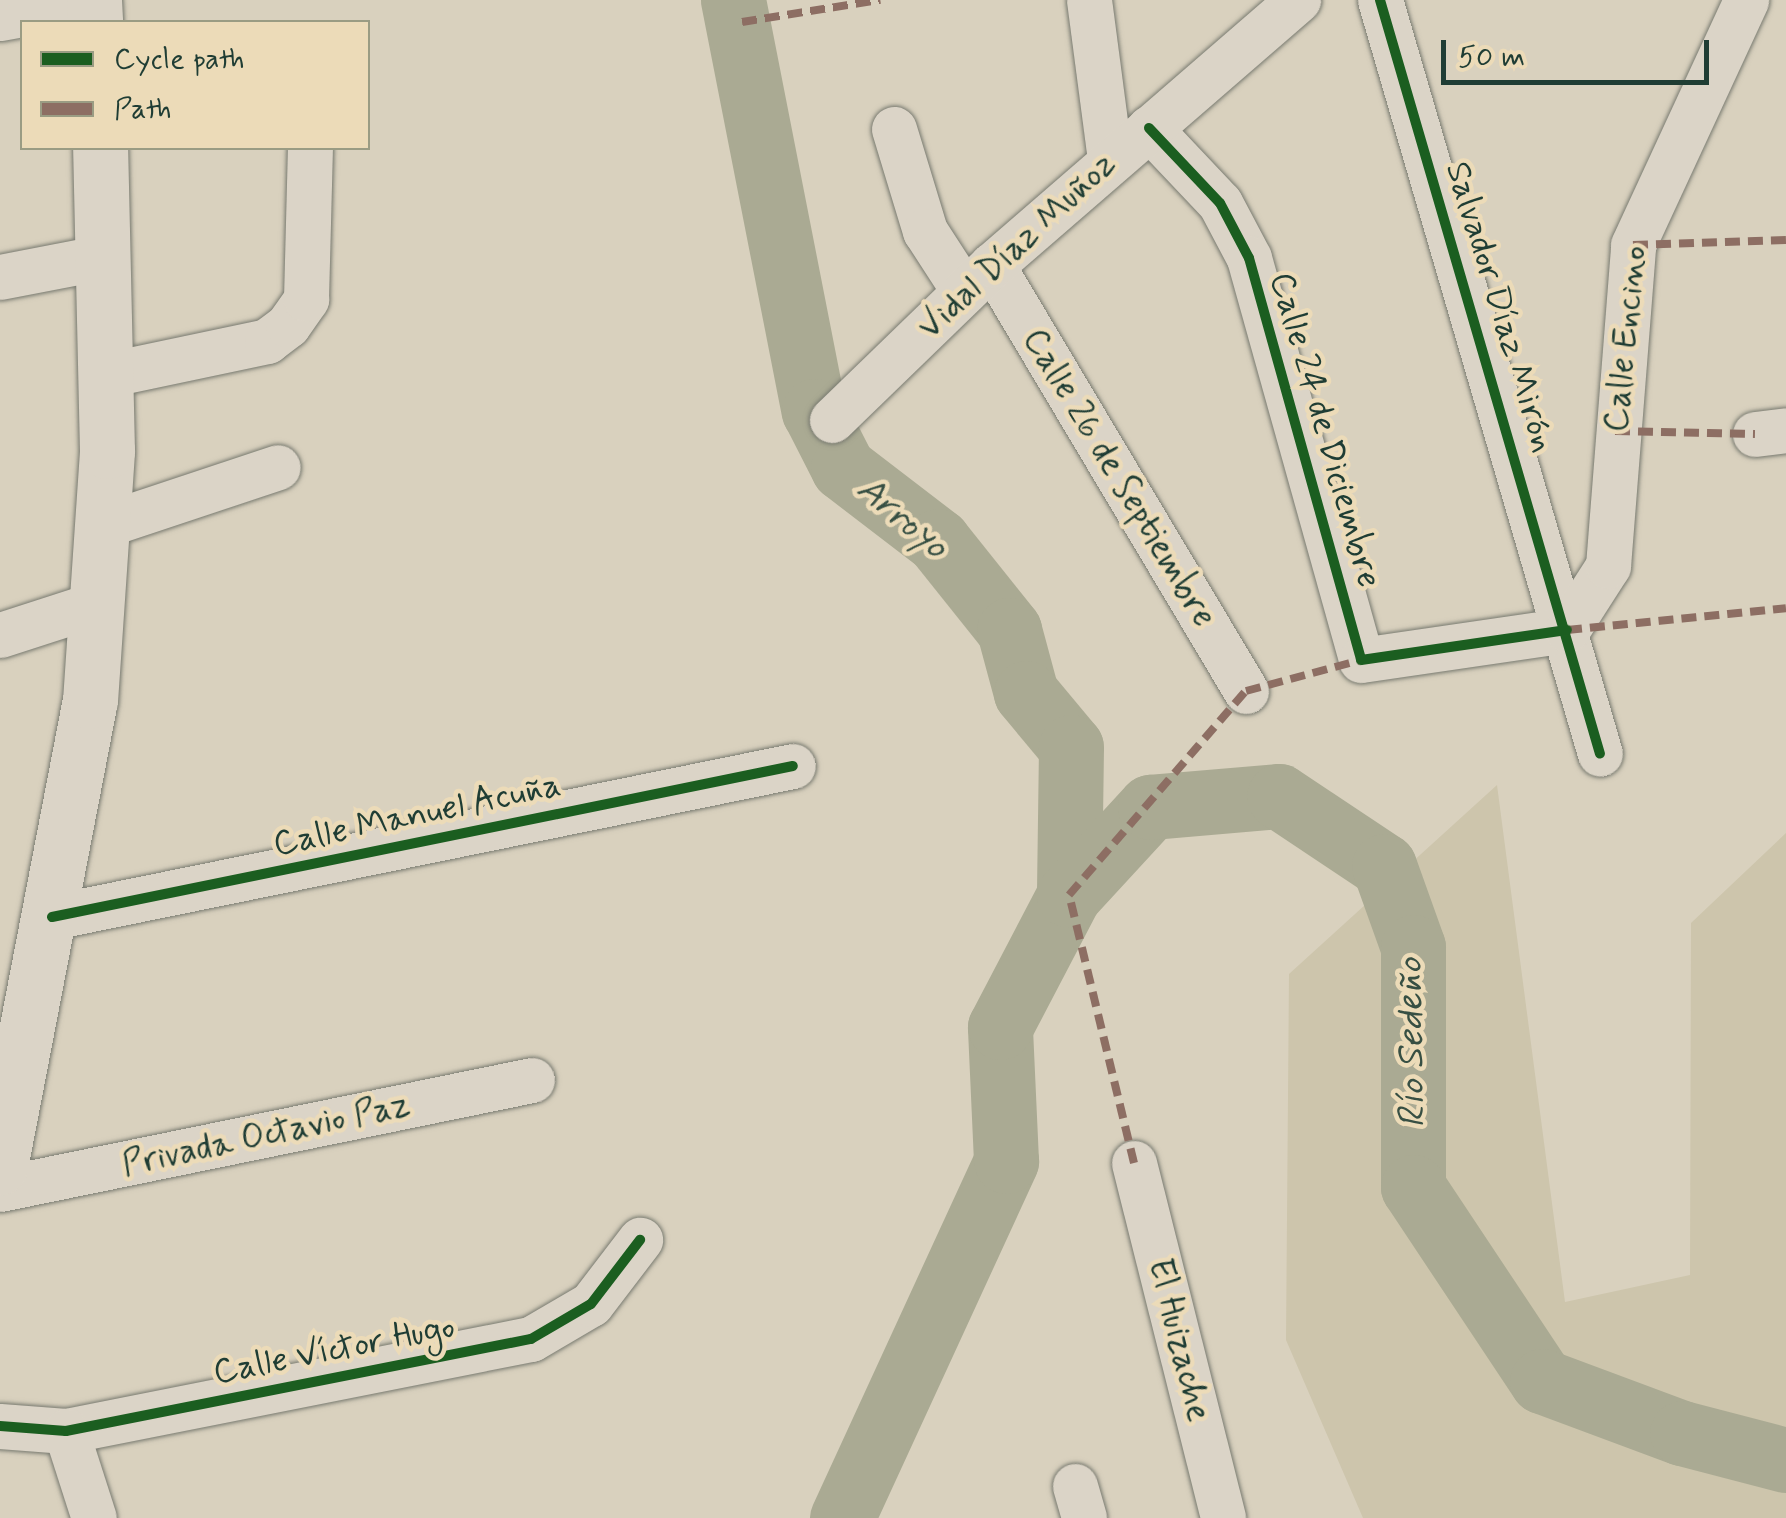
<!DOCTYPE html>
<meta charset="utf-8">
<style>
body{margin:0}
#map{position:relative;width:1786px;height:1518px;overflow:hidden;background:#d9d1be;font-family:Mynerve,sans-serif}
div>[style]{position:absolute}
.green>*{inset:0;background:#cdc5ac}
.river>*{height:65px;margin:-32.5px;padding:0 32.5px;transform-origin:32.5px;border-radius:32.5px;background:#aaaa93}
.roads{filter:drop-shadow(0 0 2px #787a70) drop-shadow(0 0 2px #787a70)}
.minor>*{height:45px;margin:-22.5px;padding:0 22.5px;transform-origin:22.5px;border-radius:22.5px;background:#dbd4c7}
.major>*{height:55px;margin:-27.5px;padding:0 27.5px;transform-origin:27.5px;border-radius:27.5px;background:#dbd4c7}
.quiet>*{height:8px;margin-top:-4px;transform-origin:0;background:repeating-linear-gradient(90deg,#8d6e63 0 15px,transparent 0 23px)}
.cycleway>*{height:10px;margin:-5px;padding:0 5px;transform-origin:5px;border-radius:5px;background:#1b5e20}
span{translate:-50% -50%;white-space:nowrap;text-align:center;line-height:1.15;-webkit-text-stroke:9px #ecdbb8;paint-order:stroke}
.street-label{font-size:35px;color:#1f3d34}
.water-label{font-size:38px;color:#374f43;font-style:italic}
.legend{position:absolute;left:20px;top:20px;width:350px;height:130px;box-sizing:border-box;background:#ecdbb8;border:2px solid #9a9c83;margin:0;padding:12px 18px;list-style:none;font-size:30px;color:#1f3d34}
.legend li{display:flex;align-items:center;gap:20px;height:50px}
.legend b{width:50px;border:2px solid #9a9c83}
.scale{position:absolute;left:1441px;top:40px;width:268px;height:45px;box-sizing:border-box;border:5px solid #1f3d34;border-top:0;padding-left:12px;font-size:30px;line-height:35px;white-space:nowrap;color:#1f3d34;-webkit-text-stroke:8px #ecdbb8;paint-order:stroke}
</style>
<div id="map">
<div class="green">
<div style="clip-path:polygon(1497px 785px,1565px 1302px,1690px 1275px,1691px 923px,1786px 833px,1786px 1518px,1363px 1518px,1286px 1340px,1289px 974px)"></div>
</div>
<div class="river">
<div style="left:733px;top:0;width:419px;rotate:78.9deg"></div>
<div style="left:814px;top:411px;width:64px;rotate:63deg"></div>
<div style="left:843px;top:468px;width:120px;rotate:37.5deg"></div>
<div style="left:938px;top:541px;width:114px;rotate:51.4deg"></div>
<div style="left:1009px;top:630px;width:65px;rotate:74.9deg"></div>
<div style="left:1026px;top:693px;width:70px;rotate:50.2deg"></div>
<div style="left:1071px;top:747px;width:148px;rotate:90.8deg"></div>
<div style="left:842px;top:1518px;width:393px;rotate:-65.3deg"></div>
<div style="left:1006px;top:1161px;width:134px;rotate:-92.6deg"></div>
<div style="left:1000px;top:1027px;width:149px;rotate:-62.4deg"></div>
<div style="left:1069px;top:895px;width:120px;rotate:-47.4deg"></div>
<div style="left:1150px;top:807px;width:129px;rotate:-4.9deg"></div>
<div style="left:1279px;top:796px;width:126px;rotate:33.7deg"></div>
<div style="left:1384px;top:866px;width:86px;rotate:70.3deg"></div>
<div style="left:1413px;top:947px;width:240px;rotate:90deg"></div>
<div style="left:1413px;top:1187px;width:233px;rotate:56.4deg"></div>
<div style="left:1542px;top:1381px;width:149px;rotate:20.4deg"></div>
<div style="left:1682px;top:1433px;width:107px;rotate:14.6deg"></div>
</div>
<div class="roads">
<div class="minor">
<div style="left:1089px;top:0;width:160px;rotate:82.5deg"></div>
<div style="left:1380px;top:0;width:785px;rotate:73.73deg"></div>
<div style="left:0;top:18px;width:96px;rotate:-10.3deg"></div>
<div style="left:1149px;top:128px;width:103px;rotate:46.6deg"></div>
<div style="left:1220px;top:203px;width:62px;rotate:62.2deg"></div>
<div style="left:1249px;top:258px;width:417px;rotate:74.4deg"></div>
<div style="left:1361px;top:660px;width:208px;rotate:-8.3deg"></div>
<div style="left:894px;top:129px;width:107px;rotate:73.1deg"></div>
<div style="left:925px;top:231px;width:72px;rotate:57deg"></div>
<div style="left:992px;top:265px;width:496px;rotate:59.2deg"></div>
<div style="left:0;top:277px;width:106px;rotate:-10.9deg"></div>
<div style="left:106px;top:375px;width:165px;rotate:-11.9deg"></div>
<div style="left:267px;top:341px;width:26px;rotate:-37deg"></div>
<div style="left:288px;top:325px;width:32px;rotate:-55deg"></div>
<div style="left:306px;top:299px;width:151px;rotate:-88.5deg"></div>
<div style="left:832px;top:420px;width:223px;rotate:-44.1deg"></div>
<div style="left:992px;top:265px;width:405px;rotate:-40.9deg"></div>
<div style="left:1755px;top:434px;width:31px;rotate:-7deg"></div>
<div style="left:104px;top:525px;width:183px;rotate:-18.4deg"></div>
<div style="left:1567px;top:630px;width:76px;rotate:-57.4deg"></div>
<div style="left:1608px;top:566px;width:322px;rotate:-85.5deg"></div>
<div style="left:1633px;top:245px;width:270px;rotate:-65.2deg"></div>
<div style="left:0;top:635px;width:104px;rotate:-17.9deg"></div>
<div style="left:52px;top:917px;width:756px;rotate:-11.52deg"></div>
<div style="left:1134px;top:1163px;width:366px;rotate:75.9deg"></div>
<div style="left:0;top:1189px;width:543px;rotate:-11.58deg"></div>
<div style="left:0;top:1426px;width:66px;rotate:4.3deg"></div>
<div style="left:66px;top:1431px;width:474px;rotate:-11.2deg"></div>
<div style="left:531px;top:1339px;width:69px;rotate:-30.3deg"></div>
<div style="left:591px;top:1304px;width:81px;rotate:-52.6deg"></div>
<div style="left:66px;top:1431px;width:91px;rotate:72.2deg"></div>
<div style="left:1075px;top:1486px;width:33px;rotate:74deg"></div>
</div>
<div class="major">
<div style="left:94px;top:0;width:22px;rotate:87deg"></div>
<div style="left:0;top:1167px;width:475px;rotate:-79.1deg"></div>
<div style="left:90px;top:701px;width:251px;rotate:-86.1deg"></div>
<div style="left:107px;top:451px;width:303px;rotate:-91.3deg"></div>
</div>
</div>
<div class="quiet">
<div style="left:742px;top:22px;width:140px;rotate:-9.1deg"></div>
<div style="left:1633px;top:245px;width:153px;rotate:-1.9deg"></div>
<div style="left:1615px;top:431px;width:140px;rotate:1.2deg"></div>
<div style="left:1567px;top:630px;width:220px;rotate:-5.7deg"></div>
<div style="left:1134px;top:1163px;width:276px;rotate:-103.6deg"></div>
<div style="left:1069px;top:895px;width:270px;rotate:-49.1deg"></div>
<div style="left:1246px;top:691px;width:119px;rotate:-15.1deg"></div>
</div>
<div class="cycleway">
<div style="left:1380px;top:0;width:785px;rotate:73.73deg"></div>
<div style="left:1149px;top:128px;width:103px;rotate:46.6deg"></div>
<div style="left:1220px;top:203px;width:62px;rotate:62.2deg"></div>
<div style="left:1249px;top:258px;width:417px;rotate:74.4deg"></div>
<div style="left:1361px;top:660px;width:208px;rotate:-8.3deg"></div>
<div style="left:52px;top:917px;width:756px;rotate:-11.52deg"></div>
<div style="left:0;top:1426px;width:66px;rotate:4.3deg"></div>
<div style="left:66px;top:1431px;width:474px;rotate:-11.2deg"></div>
<div style="left:531px;top:1339px;width:69px;rotate:-30.3deg"></div>
<div style="left:591px;top:1304px;width:81px;rotate:-52.6deg"></div>
</div>
<div class="street-label">
<span style="left:1017px;top:246px;rotate:-43deg">Vidal Díaz Muñoz</span>
<span style="left:1500px;top:307px;rotate:73deg">Salvador Díaz Mirón</span>
<span style="left:1626px;top:339px;rotate:-84deg">Calle Encino</span>
<span style="left:1325px;top:430px;rotate:74deg">Calle 24 de Diciembre</span>
<span style="left:1119px;top:478px;rotate:59deg">Calle 26 de Septiembre</span>
<span style="left:417px;top:815px;rotate:-12deg">Calle Manuel Acuña</span>
<span style="left:266px;top:1135px;rotate:-12deg">Privada Octavio Paz</span>
<span style="left:1179px;top:1340px;rotate:76deg">El Huizache</span>
<span style="left:334px;top:1350px;rotate:-11deg">Calle Víctor Hugo</span>
</div>
<div class="water-label">
<span style="left:902px;top:518px;rotate:40deg">Arroyo</span>
<span style="left:1412px;top:1043px;rotate:-91deg">Río Sedeño</span>
</div>
<ul class="legend">
<li><b style="height:12px;background:#1b5e20"></b>Cycle path</li>
<li><b style="height:12px;background:#8d6e63"></b>Path</li>
</ul>
<div class="scale">50 m</div>
</div>
